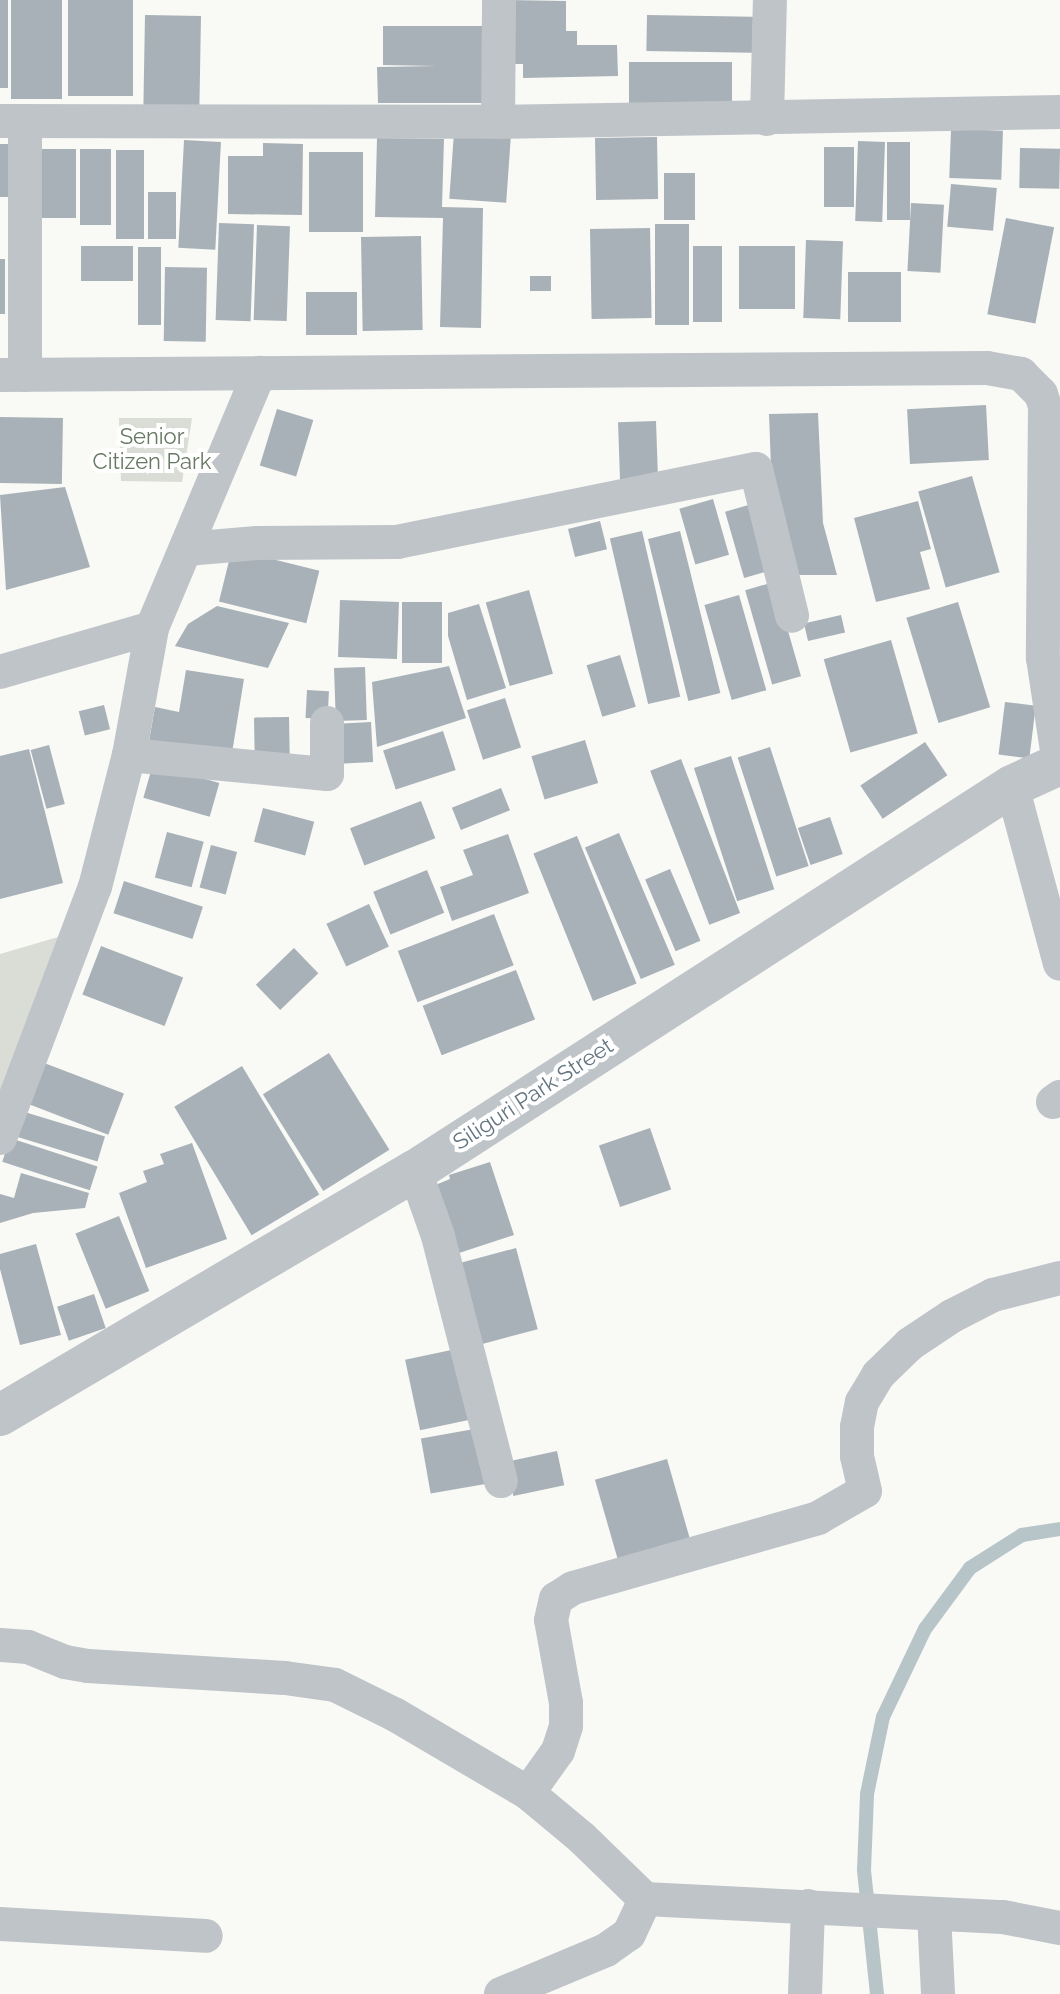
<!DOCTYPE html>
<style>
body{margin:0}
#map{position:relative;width:1060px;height:1994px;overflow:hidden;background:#f9f9f6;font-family:Raleway,sans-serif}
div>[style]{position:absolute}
.green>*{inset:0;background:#d9ddd5}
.stream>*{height:14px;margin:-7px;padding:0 7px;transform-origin:7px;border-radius:7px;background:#b7c5c8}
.building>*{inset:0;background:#a8b1b7;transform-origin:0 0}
.minor>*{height:34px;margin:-17px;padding:0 17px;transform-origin:17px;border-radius:17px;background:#bfc4c8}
.tertiary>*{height:42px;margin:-21px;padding:0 21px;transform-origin:21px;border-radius:21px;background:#bfc4c8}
span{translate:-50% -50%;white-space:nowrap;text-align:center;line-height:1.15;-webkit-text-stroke:8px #fff;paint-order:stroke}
.park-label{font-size:22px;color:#677963}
.street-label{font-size:22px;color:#647580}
</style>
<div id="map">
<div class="green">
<div style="clip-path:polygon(119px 418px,192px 418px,182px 482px,121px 481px)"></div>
<div style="clip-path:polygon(65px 935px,0 1094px,0 954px)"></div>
</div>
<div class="stream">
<div style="left:877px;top:1994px;width:125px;rotate:-96deg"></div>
<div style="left:864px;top:1870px;width:76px;rotate:-87.7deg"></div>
<div style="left:867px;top:1794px;width:79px;rotate:-78.3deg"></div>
<div style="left:883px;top:1717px;width:98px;rotate:-64.5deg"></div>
<div style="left:925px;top:1629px;width:76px;rotate:-53.6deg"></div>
<div style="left:970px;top:1568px;width:62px;rotate:-32.4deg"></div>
<div style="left:1022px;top:1535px;width:38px;rotate:-9deg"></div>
</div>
<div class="building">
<div style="left:0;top:0;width:8px;height:88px"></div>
<div style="left:11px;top:0;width:51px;height:99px"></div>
<div style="left:68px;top:0;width:65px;height:96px"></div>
<div style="clip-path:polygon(508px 0,566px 1px,566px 31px,577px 31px,577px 45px,617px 45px,618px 76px,523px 78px,523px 64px,510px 64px)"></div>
<div style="left:145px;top:15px;width:56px;height:90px;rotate:1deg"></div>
<div style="left:647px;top:15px;width:106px;height:36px;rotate:1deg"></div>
<div style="clip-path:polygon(383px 26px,488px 26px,489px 103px,378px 103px,377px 67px,437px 66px,383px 65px)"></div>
<div style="left:629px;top:62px;width:103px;height:42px"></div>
<div style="left:951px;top:129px;width:52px;height:49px;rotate:2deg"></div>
<div style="left:454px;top:132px;width:57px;height:67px;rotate:4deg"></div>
<div style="left:657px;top:137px;width:62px;height:62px;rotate:89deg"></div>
<div style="clip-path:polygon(377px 138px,444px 139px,442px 207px,483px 208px,481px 328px,440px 327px,443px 218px,375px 217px)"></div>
<div style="left:184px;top:140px;width:37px;height:108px;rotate:3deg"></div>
<div style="left:858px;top:141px;width:27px;height:80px;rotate:2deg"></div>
<div style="left:887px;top:142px;width:23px;height:78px"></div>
<div style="clip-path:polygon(263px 143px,303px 144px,302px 215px,228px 214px,228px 156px,263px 156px)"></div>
<div style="left:0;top:144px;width:8px;height:53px"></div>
<div style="left:824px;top:147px;width:30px;height:60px"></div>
<div style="left:1020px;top:148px;width:40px;height:40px;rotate:1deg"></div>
<div style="left:36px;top:149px;width:40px;height:69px"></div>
<div style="left:80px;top:149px;width:31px;height:76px"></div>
<div style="left:116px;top:150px;width:28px;height:89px"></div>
<div style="left:309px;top:152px;width:54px;height:80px"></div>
<div style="left:695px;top:173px;width:47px;height:31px;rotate:90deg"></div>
<div style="left:951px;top:184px;width:46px;height:43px;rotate:5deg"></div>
<div style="left:148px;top:192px;width:28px;height:47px"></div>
<div style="left:911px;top:203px;width:33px;height:68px;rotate:3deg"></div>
<div style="left:1006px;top:218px;width:49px;height:98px;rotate:11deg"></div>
<div style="left:219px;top:223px;width:35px;height:97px;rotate:2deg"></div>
<div style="left:655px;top:224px;width:34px;height:101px"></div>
<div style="left:257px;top:225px;width:33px;height:95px;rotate:2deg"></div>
<div style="left:650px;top:228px;width:90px;height:60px;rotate:89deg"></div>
<div style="left:421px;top:236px;width:94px;height:60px;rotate:89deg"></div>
<div style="left:806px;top:240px;width:37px;height:78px;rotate:2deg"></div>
<div style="left:81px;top:246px;width:52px;height:35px"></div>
<div style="left:722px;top:246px;width:76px;height:29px;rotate:90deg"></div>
<div style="left:739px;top:246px;width:56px;height:63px"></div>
<div style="left:138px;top:247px;width:23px;height:78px"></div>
<div style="left:0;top:259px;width:5px;height:55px"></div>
<div style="left:165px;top:267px;width:42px;height:74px;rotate:1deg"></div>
<div style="left:848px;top:272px;width:53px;height:50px"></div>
<div style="left:530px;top:276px;width:21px;height:15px"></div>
<div style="left:306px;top:292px;width:51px;height:43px"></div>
<div style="left:986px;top:405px;width:55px;height:79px;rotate:87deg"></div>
<div style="left:277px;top:409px;width:38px;height:59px;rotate:17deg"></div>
<div style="clip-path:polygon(818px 413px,823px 523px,837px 575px,789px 575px,773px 520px,769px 414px)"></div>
<div style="left:0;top:417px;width:63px;height:66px;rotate:1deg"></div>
<div style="left:656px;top:421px;width:61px;height:38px;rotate:88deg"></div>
<div style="left:972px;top:476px;width:100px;height:56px;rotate:74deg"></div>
<div style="clip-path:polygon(65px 487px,90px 567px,6px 590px,0 495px)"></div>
<div style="left:713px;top:499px;width:58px;height:35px;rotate:74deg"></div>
<div style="clip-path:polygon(918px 501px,931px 549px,920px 552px,930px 589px,876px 602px,854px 518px)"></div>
<div style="left:752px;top:504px;width:69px;height:28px;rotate:74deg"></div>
<div style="left:600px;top:521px;width:29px;height:33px;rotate:76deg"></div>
<div style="left:642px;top:531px;width:170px;height:33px;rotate:77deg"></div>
<div style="left:680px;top:531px;width:167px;height:33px;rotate:76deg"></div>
<div style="left:232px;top:549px;width:90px;height:54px;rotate:14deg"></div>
<div style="left:774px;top:582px;width:98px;height:30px;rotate:74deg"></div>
<div style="left:529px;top:590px;width:87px;height:45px;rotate:74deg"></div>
<div style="left:739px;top:595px;width:99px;height:36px;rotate:74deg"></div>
<div style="left:340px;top:600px;width:59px;height:57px;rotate:2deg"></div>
<div style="left:402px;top:602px;width:40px;height:61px"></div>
<div style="left:958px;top:602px;width:110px;height:54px;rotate:73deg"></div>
<div style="clip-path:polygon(479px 604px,506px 688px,467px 700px,448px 636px,448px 613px)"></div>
<div style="clip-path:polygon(217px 606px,289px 623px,268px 668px,175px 646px,188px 624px)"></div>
<div style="left:841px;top:615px;width:18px;height:38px;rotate:77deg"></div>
<div style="left:891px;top:640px;width:97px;height:70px;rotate:74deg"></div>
<div style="left:620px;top:655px;width:54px;height:35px;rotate:73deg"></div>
<div style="clip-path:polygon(449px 666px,466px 718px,377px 747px,372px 682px)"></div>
<div style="left:365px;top:667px;width:53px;height:31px;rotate:88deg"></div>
<div style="clip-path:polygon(186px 670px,244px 679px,232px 753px,149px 741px,155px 707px,179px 712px)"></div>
<div style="left:307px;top:690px;width:22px;height:28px;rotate:3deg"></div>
<div style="left:505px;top:698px;width:52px;height:40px;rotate:72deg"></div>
<div style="left:1005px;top:702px;width:31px;height:53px;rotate:7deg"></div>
<div style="left:104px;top:705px;width:25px;height:26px;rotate:76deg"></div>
<div style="left:289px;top:717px;width:44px;height:35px;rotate:89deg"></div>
<div style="left:371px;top:722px;width:40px;height:33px;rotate:87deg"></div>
<div style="left:443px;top:731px;width:41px;height:63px;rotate:72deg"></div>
<div style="left:585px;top:740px;width:45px;height:56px;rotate:73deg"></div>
<div style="left:925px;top:742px;width:40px;height:78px;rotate:56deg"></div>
<div style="left:49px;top:745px;width:61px;height:19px;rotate:75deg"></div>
<div style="left:770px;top:747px;width:125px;height:34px;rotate:72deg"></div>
<div style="clip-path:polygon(29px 749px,63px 883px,0 899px,0 756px)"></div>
<div style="left:731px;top:756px;width:140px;height:39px;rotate:72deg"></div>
<div style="left:681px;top:759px;width:165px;height:33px;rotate:69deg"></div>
<div style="left:153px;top:764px;width:69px;height:35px;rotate:16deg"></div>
<div style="left:501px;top:788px;width:24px;height:53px;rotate:68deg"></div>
<div style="left:421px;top:801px;width:40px;height:76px;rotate:69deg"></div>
<div style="left:263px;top:808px;width:53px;height:35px;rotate:15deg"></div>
<div style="left:830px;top:817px;width:39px;height:34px;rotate:71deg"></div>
<div style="left:167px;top:832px;width:38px;height:47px;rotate:15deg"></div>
<div style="left:619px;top:833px;width:143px;height:37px;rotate:67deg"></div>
<div style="clip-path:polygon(508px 834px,529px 893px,452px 921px,440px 887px,473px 875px,463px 850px)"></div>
<div style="left:577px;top:836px;width:159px;height:47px;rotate:68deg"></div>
<div style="left:211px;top:845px;width:27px;height:44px;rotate:15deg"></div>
<div style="left:670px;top:869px;width:78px;height:27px;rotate:67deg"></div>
<div style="left:427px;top:870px;width:46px;height:58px;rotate:68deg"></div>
<div style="left:124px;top:881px;width:83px;height:34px;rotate:18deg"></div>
<div style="left:369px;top:904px;width:47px;height:47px;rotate:65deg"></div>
<div style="left:494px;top:914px;width:55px;height:103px;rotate:69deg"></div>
<div style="left:101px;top:946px;width:88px;height:52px;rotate:21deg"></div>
<div style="left:294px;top:948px;width:35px;height:53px;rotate:46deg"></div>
<div style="left:516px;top:970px;width:53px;height:100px;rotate:69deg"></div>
<div style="left:329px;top:1053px;width:114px;height:78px;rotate:58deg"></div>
<div style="left:39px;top:1061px;width:91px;height:44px;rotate:21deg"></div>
<div style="left:242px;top:1066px;width:150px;height:79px;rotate:59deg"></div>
<div style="left:18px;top:1110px;width:91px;height:26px;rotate:17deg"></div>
<div style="left:650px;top:1128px;width:65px;height:54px;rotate:71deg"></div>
<div style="left:10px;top:1138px;width:92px;height:25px;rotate:18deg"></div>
<div style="clip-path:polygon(192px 1143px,227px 1239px,146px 1268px,119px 1193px,147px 1182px,143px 1171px,164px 1164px,160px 1154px)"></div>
<div style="clip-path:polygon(490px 1162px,514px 1235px,456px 1254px,433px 1186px,450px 1179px,449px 1175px)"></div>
<div style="clip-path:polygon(21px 1173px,89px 1193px,85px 1208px,33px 1213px,0 1223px,0 1194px,14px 1198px)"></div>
<div style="left:119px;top:1216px;width:81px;height:47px;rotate:68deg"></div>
<div style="clip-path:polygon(36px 1244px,61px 1335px,20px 1345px,0 1269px,0 1254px)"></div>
<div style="left:516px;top:1248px;width:84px;height:62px;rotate:75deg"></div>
<div style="left:94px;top:1294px;width:36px;height:39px;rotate:71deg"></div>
<div style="left:456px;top:1349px;width:72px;height:52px;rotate:78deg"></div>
<div style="left:480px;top:1428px;width:56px;height:60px;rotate:80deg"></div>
<div style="left:557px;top:1451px;width:35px;height:52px;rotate:78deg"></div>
<div style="left:667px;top:1459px;width:88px;height:75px;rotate:74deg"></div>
</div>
<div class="minor">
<div style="left:767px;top:119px;width:119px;rotate:-88.6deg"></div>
<div style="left:0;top:121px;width:498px;rotate:0.1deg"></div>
<div style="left:498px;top:122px;width:562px;rotate:-1.02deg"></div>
<div style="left:25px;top:121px;width:254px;rotate:90deg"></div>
<div style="left:498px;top:122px;width:122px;rotate:-89.5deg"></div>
<div style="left:0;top:375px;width:987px;rotate:-0.41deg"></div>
<div style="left:987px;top:368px;width:35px;rotate:10deg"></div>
<div style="left:1021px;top:374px;width:28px;rotate:45deg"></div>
<div style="left:1041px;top:394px;width:13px;rotate:72deg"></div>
<div style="left:1045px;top:406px;width:252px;rotate:90.5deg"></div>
<div style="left:1043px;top:658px;width:107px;rotate:81.4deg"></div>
<div style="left:186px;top:549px;width:71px;rotate:-4.8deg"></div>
<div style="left:257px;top:543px;width:140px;rotate:-0.4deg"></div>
<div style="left:397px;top:542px;width:366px;rotate:-11.5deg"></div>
<div style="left:756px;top:469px;width:151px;rotate:76.2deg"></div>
<div style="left:0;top:672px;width:158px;rotate:-16.1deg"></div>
<div style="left:152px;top:628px;width:277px;rotate:-67.2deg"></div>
<div style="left:129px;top:755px;width:199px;rotate:5.5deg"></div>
<div style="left:327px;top:774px;width:51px;rotate:-90deg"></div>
<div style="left:1012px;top:786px;width:184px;rotate:74.9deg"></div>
<div style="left:1053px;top:1102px;width:9px;rotate:-36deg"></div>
<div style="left:0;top:1138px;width:268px;rotate:-69.3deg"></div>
<div style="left:95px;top:887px;width:136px;rotate:-75.6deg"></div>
<div style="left:129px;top:755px;width:129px;rotate:-79.7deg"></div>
<div style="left:415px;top:1171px;width:69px;rotate:70.5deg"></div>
<div style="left:438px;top:1236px;width:253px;rotate:75.6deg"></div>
<div style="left:0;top:1645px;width:28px;rotate:4deg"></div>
<div style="left:28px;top:1647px;width:40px;rotate:22deg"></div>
<div style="left:65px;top:1662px;width:23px;rotate:10deg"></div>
<div style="left:88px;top:1666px;width:197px;rotate:3.5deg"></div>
<div style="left:285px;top:1678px;width:50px;rotate:8deg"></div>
<div style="left:335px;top:1685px;width:66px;rotate:26.2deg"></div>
<div style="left:394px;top:1714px;width:156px;rotate:30.5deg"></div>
<div style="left:528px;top:1793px;width:70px;rotate:39.8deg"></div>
<div style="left:582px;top:1838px;width:88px;rotate:44.1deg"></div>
<div style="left:645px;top:1899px;width:358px;rotate:2.9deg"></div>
<div style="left:1003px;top:1917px;width:58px;rotate:10.9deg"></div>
<div style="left:528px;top:1793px;width:52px;rotate:-54.5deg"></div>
<div style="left:558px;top:1751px;width:26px;rotate:-72deg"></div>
<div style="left:566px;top:1726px;width:23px;rotate:-90deg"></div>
<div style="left:566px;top:1703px;width:84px;rotate:-100.2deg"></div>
<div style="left:551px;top:1620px;width:22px;rotate:-77deg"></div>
<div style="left:556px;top:1599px;width:20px;rotate:-33deg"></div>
<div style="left:573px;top:1588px;width:255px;rotate:-15.9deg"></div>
<div style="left:818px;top:1518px;width:54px;rotate:-29.9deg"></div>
<div style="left:865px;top:1491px;width:36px;rotate:-103deg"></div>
<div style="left:857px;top:1456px;width:29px;rotate:-90deg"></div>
<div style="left:857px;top:1427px;width:25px;rotate:-79deg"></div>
<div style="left:862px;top:1402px;width:31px;rotate:-59deg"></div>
<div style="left:878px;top:1375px;width:45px;rotate:-44.1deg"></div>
<div style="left:910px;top:1344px;width:50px;rotate:-33.7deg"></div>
<div style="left:952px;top:1316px;width:46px;rotate:-27.1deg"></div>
<div style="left:993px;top:1295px;width:69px;rotate:-14.2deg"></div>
<div style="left:934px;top:1914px;width:80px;rotate:87.1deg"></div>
<div style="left:0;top:1924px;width:206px;rotate:3.3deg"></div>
<div style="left:501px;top:1994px;width:114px;rotate:-22.7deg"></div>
<div style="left:606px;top:1950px;width:28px;rotate:-35deg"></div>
<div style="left:629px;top:1934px;width:38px;rotate:-65deg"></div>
<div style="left:805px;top:1994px;width:88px;rotate:-88deg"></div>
</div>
<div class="tertiary">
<div style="left:0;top:1415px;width:481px;rotate:-30.5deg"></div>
<div style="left:415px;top:1171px;width:710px;rotate:-32.82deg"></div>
<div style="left:1012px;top:786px;width:53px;rotate:-24.6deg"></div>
</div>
<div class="park-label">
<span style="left:152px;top:449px">Senior<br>Citizen Park</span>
</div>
<div class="street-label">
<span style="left:533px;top:1094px;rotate:-33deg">Siliguri Park Street</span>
</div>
</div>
